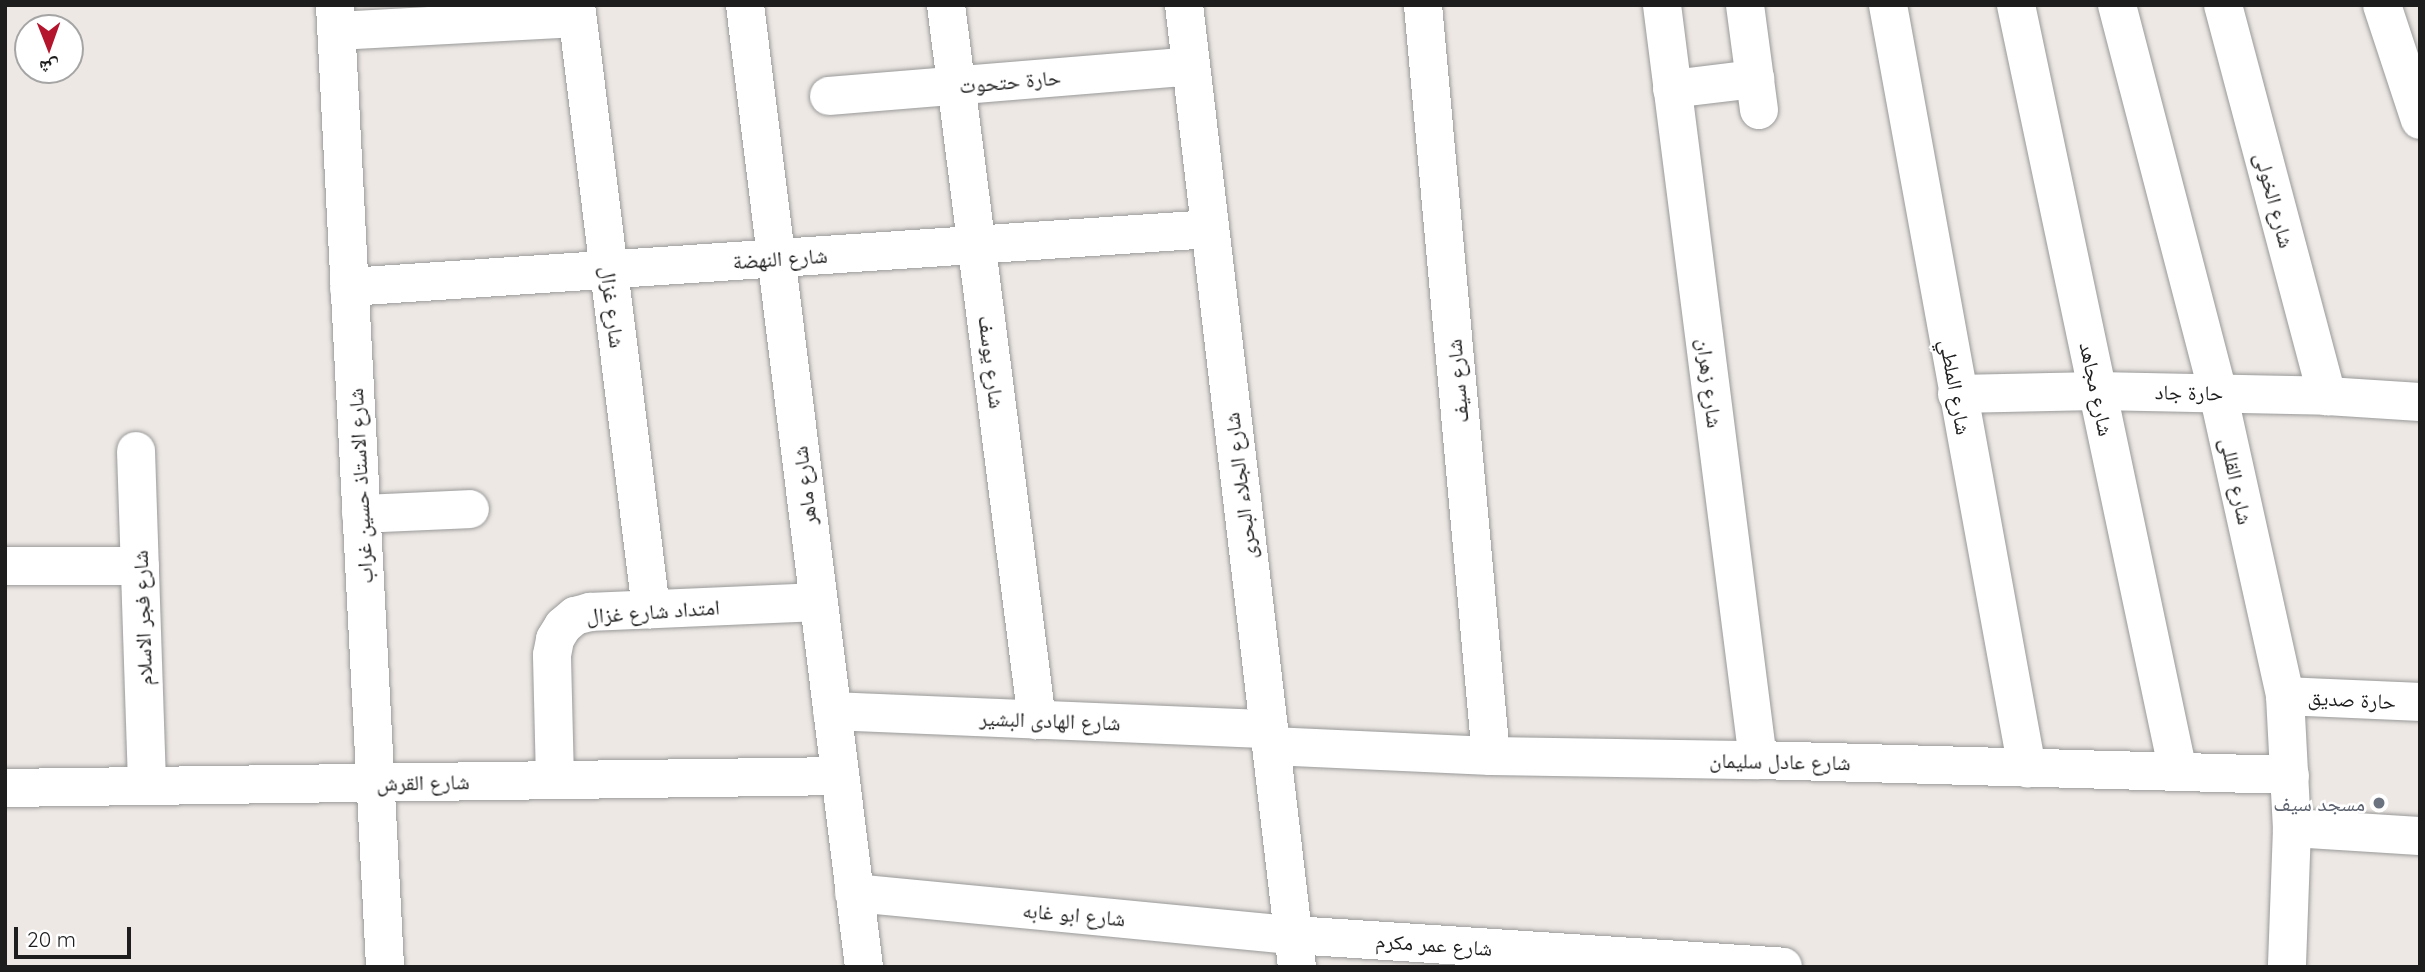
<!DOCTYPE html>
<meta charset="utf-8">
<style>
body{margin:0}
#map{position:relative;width:2425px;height:972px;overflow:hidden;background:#ede8e4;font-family:Quicksand,"Noto Naskh Arabic",sans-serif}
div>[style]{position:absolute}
.roads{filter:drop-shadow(0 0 2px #9a9a9a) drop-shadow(0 0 2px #9a9a9a)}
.minor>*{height:38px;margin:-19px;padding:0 19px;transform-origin:19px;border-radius:19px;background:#fff}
.dots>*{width:19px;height:19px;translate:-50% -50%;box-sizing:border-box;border:4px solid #fff;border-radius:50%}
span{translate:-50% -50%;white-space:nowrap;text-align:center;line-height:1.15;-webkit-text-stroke:5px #fff;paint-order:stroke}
.street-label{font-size:21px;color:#1d1d1d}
.worship-label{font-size:21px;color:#5b616d}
.right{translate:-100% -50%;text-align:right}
.frame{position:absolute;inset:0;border:7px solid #1d1d1d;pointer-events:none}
.north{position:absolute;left:14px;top:14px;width:70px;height:70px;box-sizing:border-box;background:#fff;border:2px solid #a5a5a5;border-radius:50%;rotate:179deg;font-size:19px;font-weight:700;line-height:28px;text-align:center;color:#1d1d1d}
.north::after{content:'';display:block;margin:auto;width:24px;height:32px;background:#b4152c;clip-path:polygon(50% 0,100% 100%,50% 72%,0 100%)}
.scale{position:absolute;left:14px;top:927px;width:117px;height:32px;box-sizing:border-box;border:4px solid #1d1d1d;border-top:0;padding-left:9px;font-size:21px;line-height:24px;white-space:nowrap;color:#1d1d1d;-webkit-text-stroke:5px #fff;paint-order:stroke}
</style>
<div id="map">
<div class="roads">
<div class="minor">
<div style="left:335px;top:5px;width:963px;rotate:87.02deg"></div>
<div style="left:576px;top:5px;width:609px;rotate:82.92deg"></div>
<div style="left:745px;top:5px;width:969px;rotate:82.95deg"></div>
<div style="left:946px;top:5px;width:721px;rotate:82.75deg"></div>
<div style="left:1184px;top:5px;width:969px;rotate:83.3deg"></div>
<div style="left:1423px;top:5px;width:754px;rotate:84.83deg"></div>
<div style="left:1662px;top:5px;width:761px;rotate:82.75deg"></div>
<div style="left:1745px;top:5px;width:106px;rotate:82.4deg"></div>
<div style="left:1888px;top:5px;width:776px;rotate:79.68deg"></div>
<div style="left:2016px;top:5px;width:784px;rotate:78.07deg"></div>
<div style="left:2117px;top:5px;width:401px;rotate:75.4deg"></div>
<div style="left:2218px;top:393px;width:310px;rotate:77.5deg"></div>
<div style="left:2285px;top:696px;width:132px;rotate:87deg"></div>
<div style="left:2292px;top:828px;width:139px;rotate:92.1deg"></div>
<div style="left:2223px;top:5px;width:405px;rotate:75.1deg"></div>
<div style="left:2382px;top:5px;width:121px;rotate:71.7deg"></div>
<div style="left:337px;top:31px;width:240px;rotate:-3.1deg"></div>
<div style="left:1672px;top:89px;width:84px;rotate:-6.9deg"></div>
<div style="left:829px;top:96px;width:363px;rotate:-4.7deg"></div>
<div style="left:349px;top:287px;width:863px;rotate:-3.85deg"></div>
<div style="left:1957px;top:394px;width:140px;rotate:-1.2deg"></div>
<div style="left:2097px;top:391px;width:230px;rotate:1.2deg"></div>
<div style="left:2327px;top:396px;width:93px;rotate:3.7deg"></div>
<div style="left:136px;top:451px;width:335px;rotate:88.1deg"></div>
<div style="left:361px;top:514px;width:109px;rotate:-2.6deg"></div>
<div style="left:5px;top:566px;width:135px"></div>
<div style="left:2285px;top:696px;width:135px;rotate:2.5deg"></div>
<div style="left:832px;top:711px;width:436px;rotate:2.4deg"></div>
<div style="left:1271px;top:746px;width:220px;rotate:2.6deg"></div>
<div style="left:1491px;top:756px;width:267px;rotate:0.9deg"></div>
<div style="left:1758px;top:760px;width:532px;rotate:1.62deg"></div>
<div style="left:555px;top:780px;width:125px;rotate:-91.4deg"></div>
<div style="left:552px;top:655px;width:16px;rotate:-79deg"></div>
<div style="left:555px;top:639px;width:15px;rotate:-58deg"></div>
<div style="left:563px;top:626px;width:16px;rotate:-40deg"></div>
<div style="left:575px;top:616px;width:16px;rotate:-15deg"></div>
<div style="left:590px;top:612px;width:228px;rotate:-2.5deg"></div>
<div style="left:5px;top:788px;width:835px;rotate:-0.82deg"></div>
<div style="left:2292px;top:828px;width:128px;rotate:3.6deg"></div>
<div style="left:854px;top:893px;width:441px;rotate:5.5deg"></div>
<div style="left:1293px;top:935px;width:491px;rotate:3.7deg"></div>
</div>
</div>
<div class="dots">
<div style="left:2379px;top:803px;background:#6b7280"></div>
</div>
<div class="street-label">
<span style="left:1010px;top:81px;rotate:-5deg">حارة حتحوت</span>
<span style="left:2275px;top:200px;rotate:75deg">شارع الخولى</span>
<span style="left:780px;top:258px;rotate:-4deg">شارع النهضة</span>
<span style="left:613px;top:307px;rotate:83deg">شارع غزال</span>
<span style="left:992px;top:362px;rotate:83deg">شارع يوسف</span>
<span style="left:1457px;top:381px;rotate:-95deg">شارع سيف</span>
<span style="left:1710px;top:383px;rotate:83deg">شارع زهران</span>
<span style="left:1956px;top:387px;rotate:80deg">شارع الملطي</span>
<span style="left:2097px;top:389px;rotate:78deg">شارع مجاهد</span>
<span style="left:2189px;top:392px;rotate:1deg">حارة جاد</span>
<span style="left:2237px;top:481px;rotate:78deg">شارع القللى</span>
<span style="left:360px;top:486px;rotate:-93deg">شارع الاستاذ حسين غراب</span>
<span style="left:804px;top:486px;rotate:-97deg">شارع ماهر</span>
<span style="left:1240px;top:486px;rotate:-97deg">شارع الجلاء البحرى</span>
<span style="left:653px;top:611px;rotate:-4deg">امتداد شارع غزال</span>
<span style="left:142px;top:618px;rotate:-92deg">شارع فجر الاسلام</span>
<span style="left:2352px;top:699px;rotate:3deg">حارة صديق</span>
<span style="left:1050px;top:720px;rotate:2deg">شارع الهادى البشير</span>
<span style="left:1780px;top:761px;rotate:1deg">شارع عادل سليمان</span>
<span style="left:423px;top:782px;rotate:-1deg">شارع القرش</span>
<span style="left:1074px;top:914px;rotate:5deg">شارع ابو غابه</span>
<span style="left:1434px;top:944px;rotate:4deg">شارع عمر مكرم</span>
</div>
<div class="worship-label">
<span class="right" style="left:2365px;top:803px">مسجد سيف</span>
</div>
<div class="frame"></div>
<div class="north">ش</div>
<div class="scale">20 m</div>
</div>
